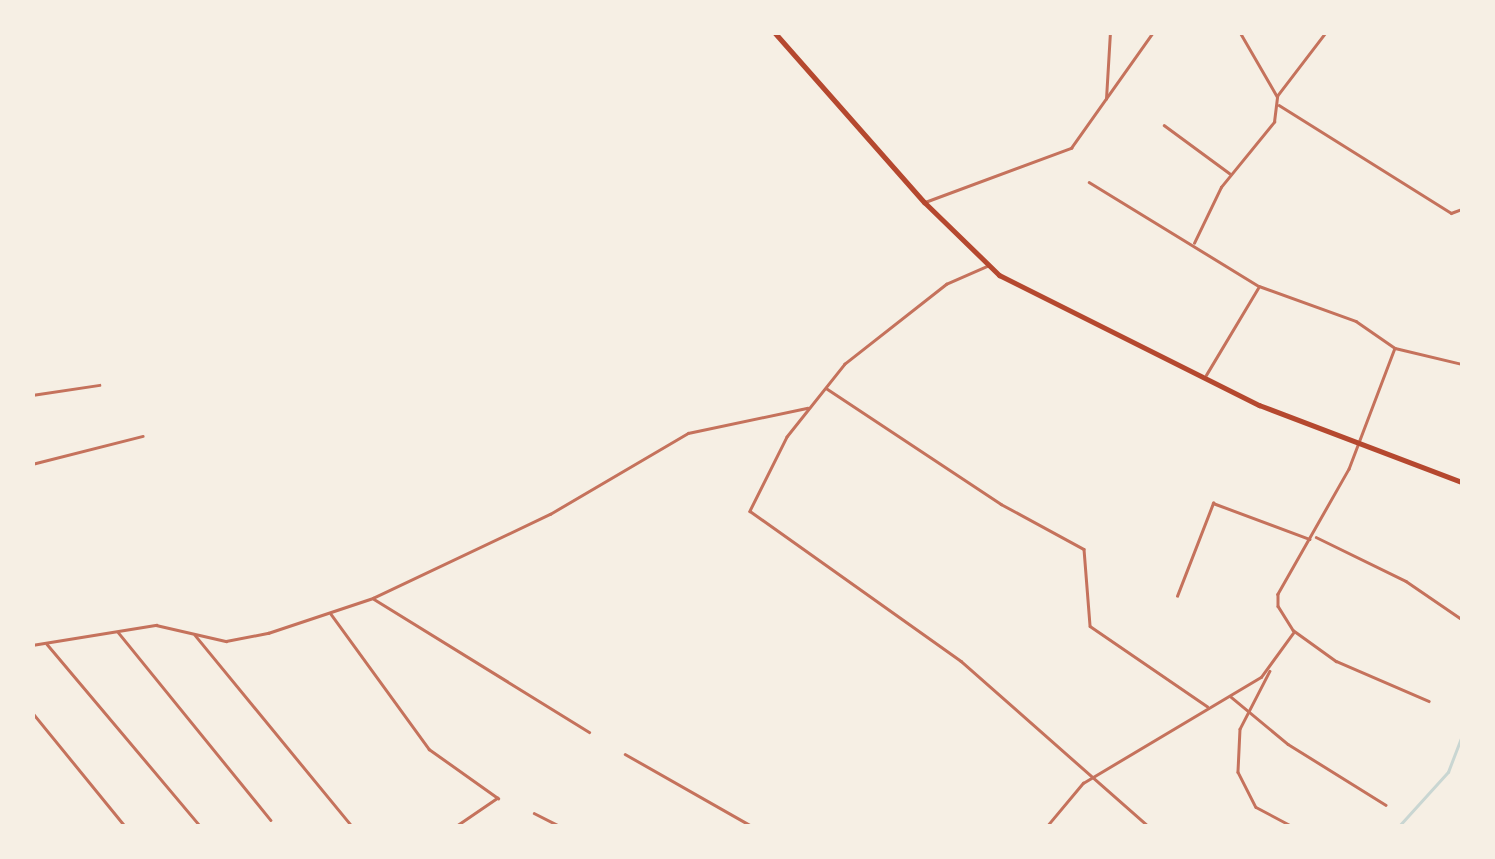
<!DOCTYPE html>
<style>
body{margin:0}
#map{position:relative;width:1495px;height:859px;overflow:hidden;background:#f6efe4;font-family:Rubik,sans-serif}
div>[style]{position:absolute}
.stream>*{height:2.5px;margin:-1.25px;padding:0 1.25px;transform-origin:1.25px;border-radius:1.25px;background:#c9d6d2}
.minor>*{height:2.5px;margin:-1.25px;padding:0 1.25px;transform-origin:1.25px;border-radius:1.25px;background:#c5725c}
.primary>*{height:5px;margin:-2.5px;padding:0 2.5px;transform-origin:2.5px;border-radius:2.5px;background:#b5482f}
span{translate:-50% -50%;white-space:nowrap;text-align:center;line-height:1.15;-webkit-text-stroke:8px #f6efe4;paint-order:stroke}
.frame{position:absolute;inset:0;border:35px solid #f6efe4;pointer-events:none}
</style>
<div id="map">
<div class="stream">
<div style="left:1399px;top:826px;width:73px;rotate:-47.8deg"></div>
<div style="left:1448px;top:772px;width:39px;rotate:-69deg"></div>
</div>
<div class="minor">
<div style="left:1240px;top:32px;width:74px;rotate:60deg"></div>
<div style="left:1106px;top:99px;width:67px;rotate:-86.6deg"></div>
<div style="left:1279px;top:105px;width:203px;rotate:32.1deg"></div>
<div style="left:1451px;top:213px;width:12px;rotate:-20deg"></div>
<div style="left:1164px;top:125px;width:81px;rotate:36.4deg"></div>
<div style="left:1089px;top:182px;width:199px;rotate:31.5deg"></div>
<div style="left:1259px;top:286px;width:103px;rotate:19.8deg"></div>
<div style="left:1356px;top:321px;width:47px;rotate:34.7deg"></div>
<div style="left:1395px;top:348px;width:69px;rotate:13.4deg"></div>
<div style="left:925px;top:202px;width:156px;rotate:-20.3deg"></div>
<div style="left:1071px;top:148px;width:142px;rotate:-54.7deg"></div>
<div style="left:1194px;top:243px;width:62px;rotate:-64.3deg"></div>
<div style="left:1221px;top:187px;width:84px;rotate:-50.8deg"></div>
<div style="left:1274px;top:122px;width:26px;rotate:-83deg"></div>
<div style="left:1277px;top:96px;width:81px;rotate:-52.6deg"></div>
<div style="left:988px;top:266px;width:45px;rotate:156.3deg"></div>
<div style="left:947px;top:284px;width:130px;rotate:141.9deg"></div>
<div style="left:845px;top:364px;width:93px;rotate:128.5deg"></div>
<div style="left:787px;top:437px;width:83px;rotate:116.6deg"></div>
<div style="left:750px;top:511px;width:259px;rotate:35.4deg"></div>
<div style="left:961px;top:661px;width:249px;rotate:41.4deg"></div>
<div style="left:1395px;top:348px;width:129px;rotate:110.8deg"></div>
<div style="left:1349px;top:469px;width:144px;rotate:119.6deg"></div>
<div style="left:1278px;top:594px;width:12px;rotate:90deg"></div>
<div style="left:1278px;top:606px;width:28px;rotate:58deg"></div>
<div style="left:1293px;top:630px;width:53px;rotate:35.8deg"></div>
<div style="left:1336px;top:661px;width:101px;rotate:23.3deg"></div>
<div style="left:1206px;top:375px;width:101px;rotate:-59.1deg"></div>
<div style="left:826px;top:388px;width:210px;rotate:33.5deg"></div>
<div style="left:1001px;top:504px;width:94px;rotate:28.5deg"></div>
<div style="left:1084px;top:549px;width:77px;rotate:85.5deg"></div>
<div style="left:1090px;top:626px;width:142px;rotate:34.4deg"></div>
<div style="left:32px;top:395px;width:68px;rotate:-8.5deg"></div>
<div style="left:32px;top:464px;width:114px;rotate:-14.2deg"></div>
<div style="left:1316px;top:537px;width:100px;rotate:26.1deg"></div>
<div style="left:1406px;top:581px;width:65px;rotate:34.4deg"></div>
<div style="left:1177px;top:596px;width:100px;rotate:-68.8deg"></div>
<div style="left:1213px;top:503px;width:103px;rotate:20.4deg"></div>
<div style="left:374px;top:599px;width:253px;rotate:31.7deg"></div>
<div style="left:331px;top:614px;width:167px;rotate:54deg"></div>
<div style="left:429px;top:749px;width:85px;rotate:35.4deg"></div>
<div style="left:498px;top:798px;width:50px;rotate:145.7deg"></div>
<div style="left:118px;top:632px;width:242px;rotate:50.9deg"></div>
<div style="left:195px;top:635px;width:247px;rotate:50.6deg"></div>
<div style="left:47px;top:644px;width:238px;rotate:49.9deg"></div>
<div style="left:32px;top:645px;width:126px;rotate:-9.2deg"></div>
<div style="left:156px;top:625px;width:72px;rotate:12.9deg"></div>
<div style="left:226px;top:641px;width:43px;rotate:-10.8deg"></div>
<div style="left:268px;top:633px;width:111px;rotate:-18.4deg"></div>
<div style="left:373px;top:598px;width:196px;rotate:-25.4deg"></div>
<div style="left:550px;top:514px;width:160px;rotate:-30.4deg"></div>
<div style="left:688px;top:433px;width:122px;rotate:-11.9deg"></div>
<div style="left:1270px;top:671px;width:65px;rotate:117.3deg"></div>
<div style="left:1240px;top:729px;width:43px;rotate:92.7deg"></div>
<div style="left:1238px;top:772px;width:39px;rotate:63deg"></div>
<div style="left:1256px;top:807px;width:40px;rotate:28deg"></div>
<div style="left:1230px;top:696px;width:75px;rotate:39.6deg"></div>
<div style="left:1288px;top:744px;width:115px;rotate:31.9deg"></div>
<div style="left:32px;top:712px;width:147px;rotate:50.8deg"></div>
<div style="left:625px;top:754px;width:146px;rotate:29.6deg"></div>
<div style="left:534px;top:813px;width:28px;rotate:27deg"></div>
<div style="left:1047px;top:826px;width:56px;rotate:-50.1deg"></div>
<div style="left:1083px;top:783px;width:207px;rotate:-30.8deg"></div>
<div style="left:1261px;top:677px;width:54px;rotate:-54deg"></div>
</div>
<div class="primary">
<div style="left:774px;top:32px;width:227px;rotate:48.6deg"></div>
<div style="left:924px;top:202px;width:105px;rotate:44.2deg"></div>
<div style="left:999px;top:275px;width:291px;rotate:26.6deg"></div>
<div style="left:1259px;top:405px;width:217px;rotate:20.8deg"></div>
</div>
<div class="frame"></div>
</div>
